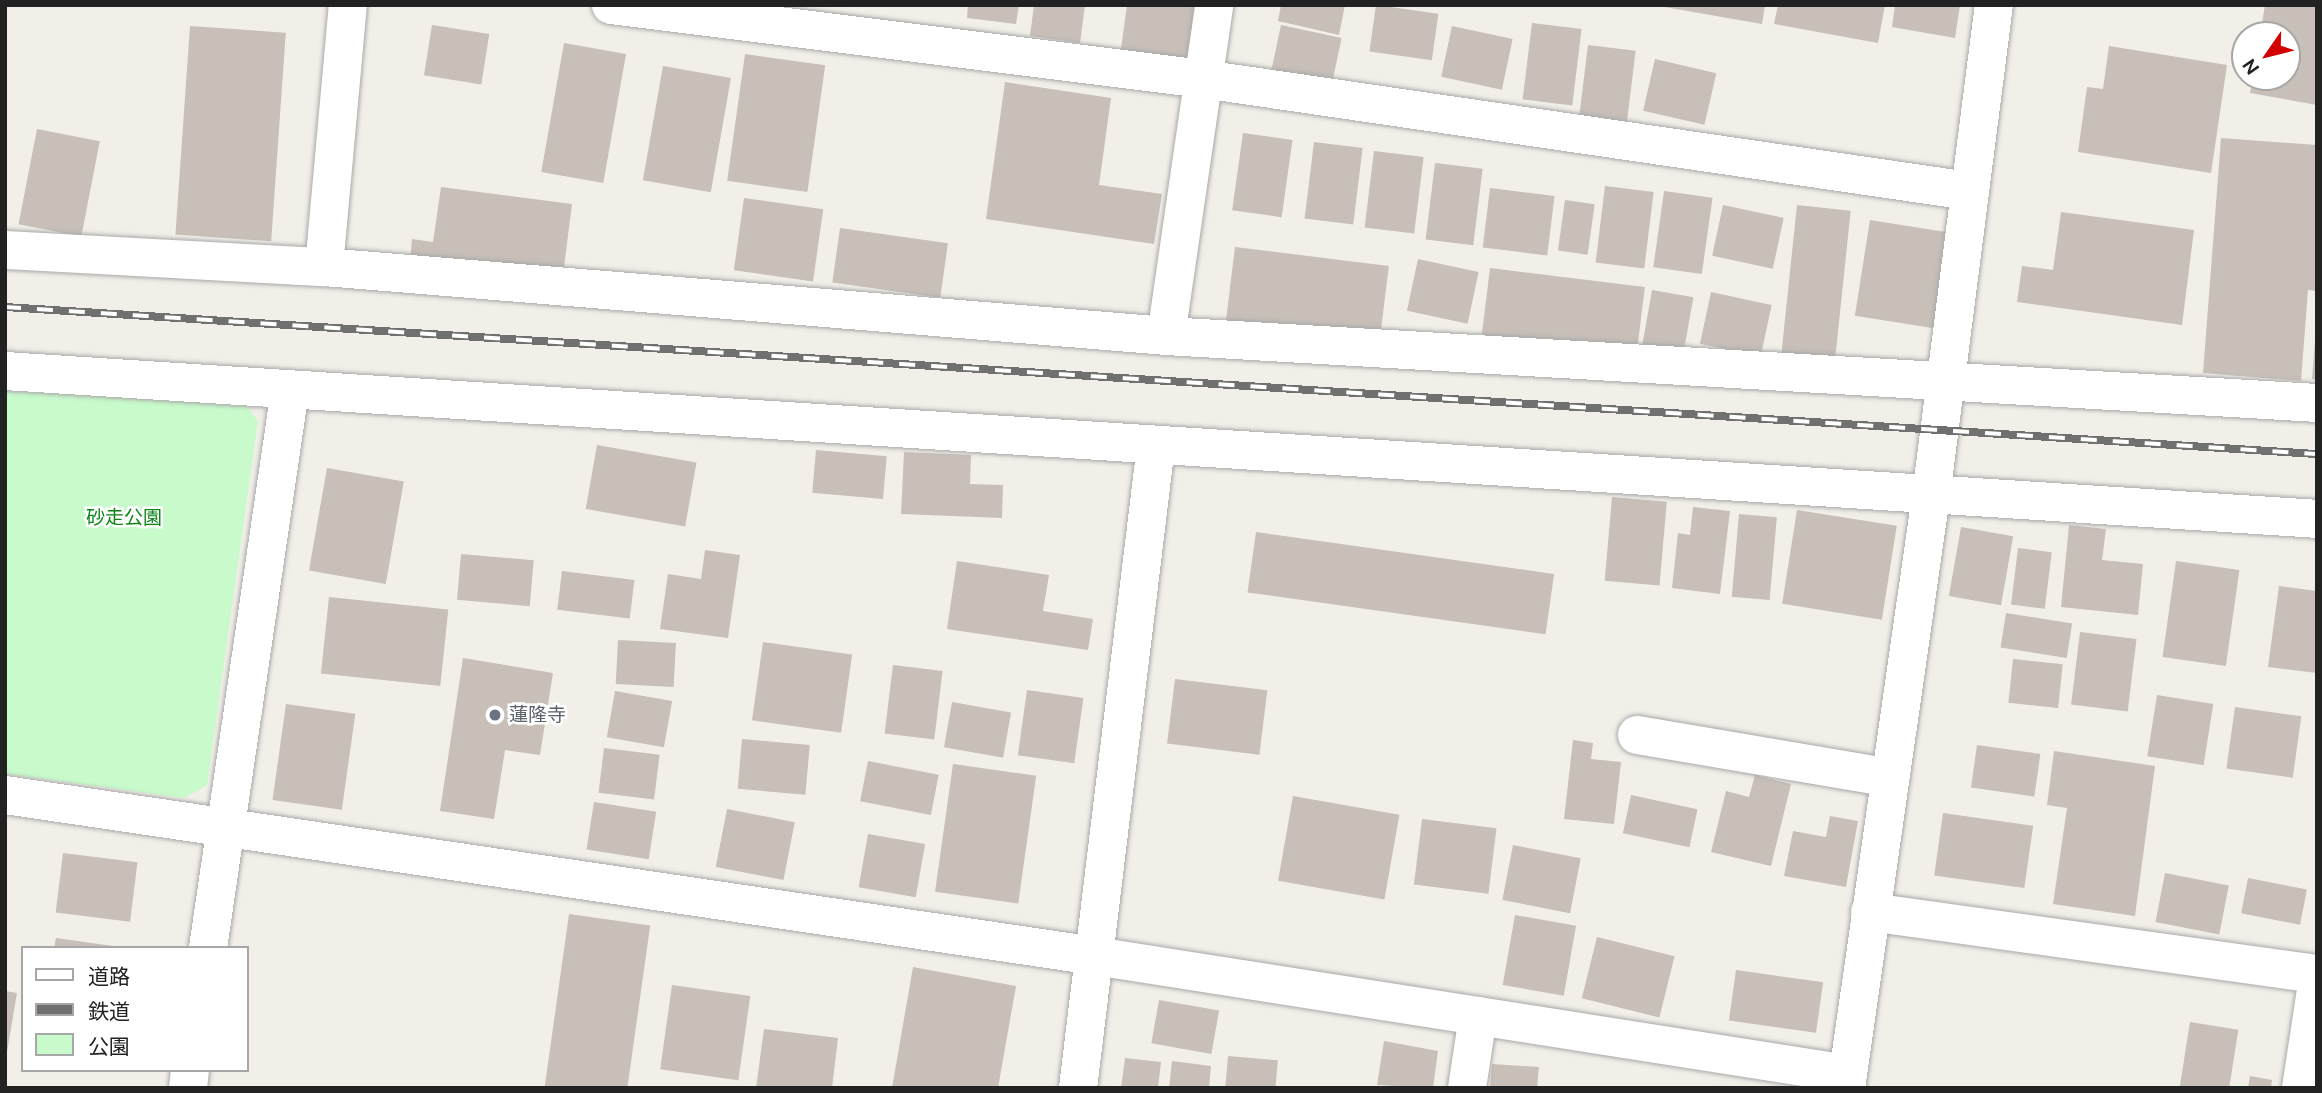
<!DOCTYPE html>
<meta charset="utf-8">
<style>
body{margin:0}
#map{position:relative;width:2322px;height:1093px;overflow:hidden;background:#f2efe9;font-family:Ubuntu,"Noto Sans JP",sans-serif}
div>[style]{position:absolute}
.park>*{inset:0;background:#c8facc}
.building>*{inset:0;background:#c7bfb8;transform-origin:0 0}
.roads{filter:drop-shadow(0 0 2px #a9a9a9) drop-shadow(0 0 2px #a9a9a9)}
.minor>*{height:38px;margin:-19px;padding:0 19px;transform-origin:19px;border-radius:19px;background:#fff}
.rail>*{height:8px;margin-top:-4px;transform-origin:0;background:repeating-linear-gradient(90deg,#fff 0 16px,#707070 0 32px);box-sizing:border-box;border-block:2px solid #707070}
.dots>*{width:19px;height:19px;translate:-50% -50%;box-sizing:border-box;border:4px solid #fff;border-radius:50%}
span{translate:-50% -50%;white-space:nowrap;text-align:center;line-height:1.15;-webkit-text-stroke:5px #fff;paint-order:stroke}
.park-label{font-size:19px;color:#0c8416}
.worship-label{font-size:19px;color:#5b616d}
.left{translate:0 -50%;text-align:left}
.frame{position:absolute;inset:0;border:7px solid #222;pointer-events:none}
.legend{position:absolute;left:21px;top:946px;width:228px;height:126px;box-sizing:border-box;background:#fff;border:2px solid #a7a7a7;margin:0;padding:9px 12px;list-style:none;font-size:21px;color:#222}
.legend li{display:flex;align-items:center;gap:14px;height:35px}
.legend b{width:35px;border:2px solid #a7a7a7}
.north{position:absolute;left:2231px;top:21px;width:70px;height:70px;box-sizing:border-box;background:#fff;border:2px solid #a7a7a7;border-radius:50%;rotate:235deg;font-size:19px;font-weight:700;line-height:28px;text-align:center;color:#222}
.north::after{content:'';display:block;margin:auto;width:24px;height:32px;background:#d40000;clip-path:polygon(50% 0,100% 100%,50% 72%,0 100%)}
</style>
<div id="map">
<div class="park">
<div style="clip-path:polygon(5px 384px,241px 400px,258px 421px,207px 785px,184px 798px,5px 774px)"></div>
</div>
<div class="building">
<div style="clip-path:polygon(968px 5px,1019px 5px,1016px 24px,967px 18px)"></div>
<div style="clip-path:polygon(1034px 5px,1085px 5px,1080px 43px,1030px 36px)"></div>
<div style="clip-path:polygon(1127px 5px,1203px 5px,1194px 67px,1120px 56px)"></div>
<div style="clip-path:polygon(1281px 5px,1345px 5px,1339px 35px,1278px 21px)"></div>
<div style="left:1376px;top:5px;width:63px;height:47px;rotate:8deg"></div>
<div style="clip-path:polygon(1653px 5px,1765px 5px,1762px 24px)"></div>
<div style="clip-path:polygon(1778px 5px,1885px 5px,1878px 43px,1774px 24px)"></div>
<div style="clip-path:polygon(1895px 5px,1960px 5px,1955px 38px,1892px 27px)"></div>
<div style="clip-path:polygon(2265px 5px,2317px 5px,2317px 105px,2250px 93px,2253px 77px,2287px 77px,2287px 35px,2260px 35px)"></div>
<div style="left:1532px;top:23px;width:50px;height:77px;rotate:7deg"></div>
<div style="left:432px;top:25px;width:58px;height:51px;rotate:9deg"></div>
<div style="left:1281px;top:25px;width:62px;height:53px;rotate:12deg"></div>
<div style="left:190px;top:26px;width:96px;height:209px;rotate:4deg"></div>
<div style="left:1452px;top:26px;width:62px;height:52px;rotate:12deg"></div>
<div style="left:564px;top:43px;width:63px;height:131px;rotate:10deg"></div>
<div style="left:1588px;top:45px;width:48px;height:77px;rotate:7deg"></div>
<div style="clip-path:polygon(2109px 46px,2227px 65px,2211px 173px,2078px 152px,2087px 87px,2103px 89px)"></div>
<div style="left:745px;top:54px;width:81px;height:128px;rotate:8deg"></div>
<div style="left:1655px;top:59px;width:63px;height:53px;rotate:13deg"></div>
<div style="left:663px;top:66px;width:69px;height:116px;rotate:10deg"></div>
<div style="clip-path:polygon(1005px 82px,1111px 98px,1099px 185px,1162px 194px,1154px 244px,986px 219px)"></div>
<div style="left:37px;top:129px;width:64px;height:97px;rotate:11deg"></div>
<div style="left:1243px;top:133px;width:50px;height:78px;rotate:8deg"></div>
<div style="clip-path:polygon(2221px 138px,2317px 145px,2317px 291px,2308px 290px,2301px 381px,2203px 373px)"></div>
<div style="left:1314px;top:142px;width:49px;height:77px;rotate:7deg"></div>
<div style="left:1374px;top:151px;width:50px;height:77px;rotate:7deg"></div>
<div style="left:1435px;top:163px;width:48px;height:77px;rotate:7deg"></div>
<div style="left:1605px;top:186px;width:49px;height:77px;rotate:7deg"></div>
<div style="clip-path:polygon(441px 187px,572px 204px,562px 283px,410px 263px,412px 239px,433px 242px)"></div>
<div style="left:1490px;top:188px;width:65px;height:60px;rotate:7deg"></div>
<div style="left:1664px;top:191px;width:49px;height:77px;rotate:8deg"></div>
<div style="left:744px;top:198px;width:80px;height:73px;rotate:8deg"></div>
<div style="left:1565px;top:200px;width:30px;height:51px;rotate:8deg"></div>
<div style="left:1723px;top:205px;width:62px;height:52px;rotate:12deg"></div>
<div style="left:1797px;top:205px;width:54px;height:149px;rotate:6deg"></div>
<div style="clip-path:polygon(2061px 212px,2194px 230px,2182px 325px,2017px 302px,2022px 266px,2053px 270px)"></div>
<div style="left:1870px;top:220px;width:80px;height:97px;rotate:9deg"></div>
<div style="left:840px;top:228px;width:109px;height:55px;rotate:8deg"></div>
<div style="left:1235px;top:247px;width:155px;height:74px;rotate:7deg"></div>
<div style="left:1418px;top:259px;width:62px;height:53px;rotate:12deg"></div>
<div style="left:1490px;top:268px;width:156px;height:74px;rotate:7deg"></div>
<div style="left:1652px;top:290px;width:42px;height:66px;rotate:10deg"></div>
<div style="left:1711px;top:292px;width:62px;height:53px;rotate:12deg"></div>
<div style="clip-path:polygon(2315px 341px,2317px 341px,2317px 380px,2312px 379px)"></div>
<div style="left:597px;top:445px;width:101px;height:65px;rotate:10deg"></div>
<div style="left:816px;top:450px;width:71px;height:43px;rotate:5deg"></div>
<div style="clip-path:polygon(904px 452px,971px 455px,970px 484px,1003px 485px,1002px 518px,901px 514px)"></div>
<div style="left:327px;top:468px;width:78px;height:104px;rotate:10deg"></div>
<div style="left:1612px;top:497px;width:55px;height:84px;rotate:5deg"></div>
<div style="clip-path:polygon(1693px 507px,1730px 511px,1720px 594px,1672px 588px,1678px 533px,1690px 535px)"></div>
<div style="left:1797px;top:510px;width:101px;height:95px;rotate:9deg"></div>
<div style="left:1739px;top:514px;width:38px;height:83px;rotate:5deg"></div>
<div style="clip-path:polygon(2069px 525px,2106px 529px,2102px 560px,2143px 564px,2138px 615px,2061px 607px)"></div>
<div style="left:1961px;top:527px;width:53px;height:70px;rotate:10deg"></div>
<div style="left:1256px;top:532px;width:301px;height:61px;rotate:8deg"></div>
<div style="left:2018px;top:548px;width:34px;height:57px;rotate:7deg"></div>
<div style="clip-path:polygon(705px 550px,740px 555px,728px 638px,660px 629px,668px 574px,701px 579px)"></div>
<div style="left:461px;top:554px;width:73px;height:46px;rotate:5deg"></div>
<div style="clip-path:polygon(957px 561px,1049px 575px,1043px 611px,1093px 619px,1088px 650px,947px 629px)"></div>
<div style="left:2176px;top:561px;width:64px;height:97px;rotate:8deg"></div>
<div style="left:562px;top:571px;width:73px;height:39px;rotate:7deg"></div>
<div style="clip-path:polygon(2279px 586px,2317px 591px,2317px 673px,2268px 667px)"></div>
<div style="left:329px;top:597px;width:120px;height:77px;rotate:6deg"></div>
<div style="left:2006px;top:613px;width:67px;height:35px;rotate:9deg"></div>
<div style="left:2080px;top:632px;width:57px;height:73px;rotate:7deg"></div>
<div style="left:618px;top:640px;width:58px;height:44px;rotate:3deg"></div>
<div style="left:763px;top:642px;width:90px;height:79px;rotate:8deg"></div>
<div style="clip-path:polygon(463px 658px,553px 673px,540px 755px,505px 750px,494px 819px,440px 811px)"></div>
<div style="left:2013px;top:659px;width:50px;height:44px;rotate:6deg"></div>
<div style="left:893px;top:665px;width:50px;height:69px;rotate:7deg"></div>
<div style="left:1175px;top:679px;width:93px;height:65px;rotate:7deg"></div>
<div style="left:1027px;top:690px;width:57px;height:66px;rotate:8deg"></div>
<div style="left:615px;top:691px;width:58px;height:47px;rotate:10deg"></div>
<div style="left:2157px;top:695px;width:57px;height:62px;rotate:9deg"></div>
<div style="left:952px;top:702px;width:60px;height:46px;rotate:10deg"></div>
<div style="left:286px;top:704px;width:70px;height:97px;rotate:8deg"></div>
<div style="left:2235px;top:707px;width:67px;height:62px;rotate:8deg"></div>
<div style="left:742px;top:739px;width:68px;height:50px;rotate:5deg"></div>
<div style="clip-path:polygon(1573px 740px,1593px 743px,1591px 759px,1621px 762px,1614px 824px,1564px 819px)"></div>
<div style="left:1977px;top:745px;width:64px;height:43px;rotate:8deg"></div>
<div style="left:604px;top:748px;width:56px;height:45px;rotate:7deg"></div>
<div style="clip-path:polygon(2054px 751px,2155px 766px,2135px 916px,2053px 904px,2067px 808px,2047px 805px)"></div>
<div style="left:868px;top:761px;width:72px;height:41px;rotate:11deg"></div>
<div style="left:953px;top:764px;width:84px;height:129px;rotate:8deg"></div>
<div style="clip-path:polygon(1755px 775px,1791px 784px,1771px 866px,1711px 852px,1726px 791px,1749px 797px)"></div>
<div style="left:1631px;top:795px;width:68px;height:39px;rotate:12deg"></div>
<div style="left:1293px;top:796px;width:108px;height:86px;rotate:10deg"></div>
<div style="left:594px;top:802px;width:63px;height:48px;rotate:9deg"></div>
<div style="left:727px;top:809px;width:69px;height:59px;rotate:11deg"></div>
<div style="left:1943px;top:813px;width:91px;height:63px;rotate:8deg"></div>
<div style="clip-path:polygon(1830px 816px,1858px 821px,1846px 887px,1784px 876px,1793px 831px,1826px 837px)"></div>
<div style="left:1422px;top:819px;width:75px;height:66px;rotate:7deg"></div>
<div style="left:868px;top:834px;width:58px;height:54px;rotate:10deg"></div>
<div style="left:1513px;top:845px;width:69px;height:56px;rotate:11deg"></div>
<div style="left:63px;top:853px;width:75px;height:60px;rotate:7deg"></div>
<div style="left:2165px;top:873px;width:65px;height:50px;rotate:11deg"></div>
<div style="left:2248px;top:878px;width:60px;height:36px;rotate:11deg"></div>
<div style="left:569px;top:914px;width:82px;height:176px;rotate:8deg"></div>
<div style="left:1515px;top:915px;width:62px;height:71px;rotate:10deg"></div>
<div style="left:1597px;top:937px;width:80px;height:63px;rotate:14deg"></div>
<div style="clip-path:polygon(56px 938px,113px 946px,113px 948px,54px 948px)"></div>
<div style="clip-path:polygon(913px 967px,1016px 986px,998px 1088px,892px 1088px)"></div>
<div style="left:1736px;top:970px;width:88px;height:51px;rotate:8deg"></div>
<div style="left:672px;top:985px;width:79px;height:85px;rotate:8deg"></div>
<div style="clip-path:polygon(5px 991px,17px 993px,7px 1052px,5px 1052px)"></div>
<div style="left:1159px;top:1000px;width:61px;height:44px;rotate:10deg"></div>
<div style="left:2190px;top:1022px;width:49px;height:67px;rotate:9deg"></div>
<div style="clip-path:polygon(764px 1029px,838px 1038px,832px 1088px,756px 1088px)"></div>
<div style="clip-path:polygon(1384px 1041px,1438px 1051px,1433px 1088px,1377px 1085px)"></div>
<div style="left:1228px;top:1056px;width:50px;height:32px;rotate:5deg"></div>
<div style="clip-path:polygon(1125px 1058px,1161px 1062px,1158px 1088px,1121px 1088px)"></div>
<div style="clip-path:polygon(1172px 1061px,1211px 1066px,1209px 1088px,1169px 1088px)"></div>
<div style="clip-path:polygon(1492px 1064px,1539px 1067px,1537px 1088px,1490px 1088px)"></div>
<div style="clip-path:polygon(2250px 1076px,2272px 1080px,2271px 1088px,2248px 1088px)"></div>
</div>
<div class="roads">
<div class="minor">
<div style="left:611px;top:5px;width:597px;rotate:7.13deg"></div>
<div style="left:1203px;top:79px;width:774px;rotate:8.32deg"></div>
<div style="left:5px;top:250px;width:319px;rotate:3.1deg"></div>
<div style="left:324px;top:267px;width:845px;rotate:4.68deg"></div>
<div style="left:1166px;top:336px;width:1153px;rotate:3.33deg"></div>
<div style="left:324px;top:267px;width:263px;rotate:-84.8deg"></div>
<div style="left:1166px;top:336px;width:334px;rotate:-81.7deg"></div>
<div style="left:5px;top:371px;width:2317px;rotate:3.66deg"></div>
<div style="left:1637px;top:735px;width:257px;rotate:9.6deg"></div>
<div style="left:5px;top:795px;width:1102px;rotate:8.4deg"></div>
<div style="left:1095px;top:956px;width:762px;rotate:8.91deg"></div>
<div style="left:1870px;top:912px;width:451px;rotate:7.9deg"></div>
<div style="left:208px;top:948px;width:564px;rotate:-81.64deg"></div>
<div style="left:188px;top:1088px;width:18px;rotate:-84deg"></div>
<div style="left:1078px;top:1088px;width:648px;rotate:-83.08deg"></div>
<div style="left:1467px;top:1088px;width:73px;rotate:-81.3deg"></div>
<div style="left:1846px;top:1088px;width:598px;rotate:-81.83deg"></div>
<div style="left:1931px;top:496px;width:495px;rotate:-82.7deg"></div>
<div style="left:2301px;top:1088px;width:106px;rotate:-81.3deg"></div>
</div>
</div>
<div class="rail">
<div style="left:5px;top:307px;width:2317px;rotate:3.64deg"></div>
</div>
<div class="dots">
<div style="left:495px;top:715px;background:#6b7280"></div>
</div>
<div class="park-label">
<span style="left:124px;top:518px">砂走公園</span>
</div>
<div class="worship-label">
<span class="left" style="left:509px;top:715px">蓮隆寺</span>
</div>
<div class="frame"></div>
<ul class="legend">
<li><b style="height:9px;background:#fff"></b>道路</li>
<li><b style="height:9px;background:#707070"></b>鉄道</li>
<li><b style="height:19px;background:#c8facc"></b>公園</li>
</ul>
<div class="north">N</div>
</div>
